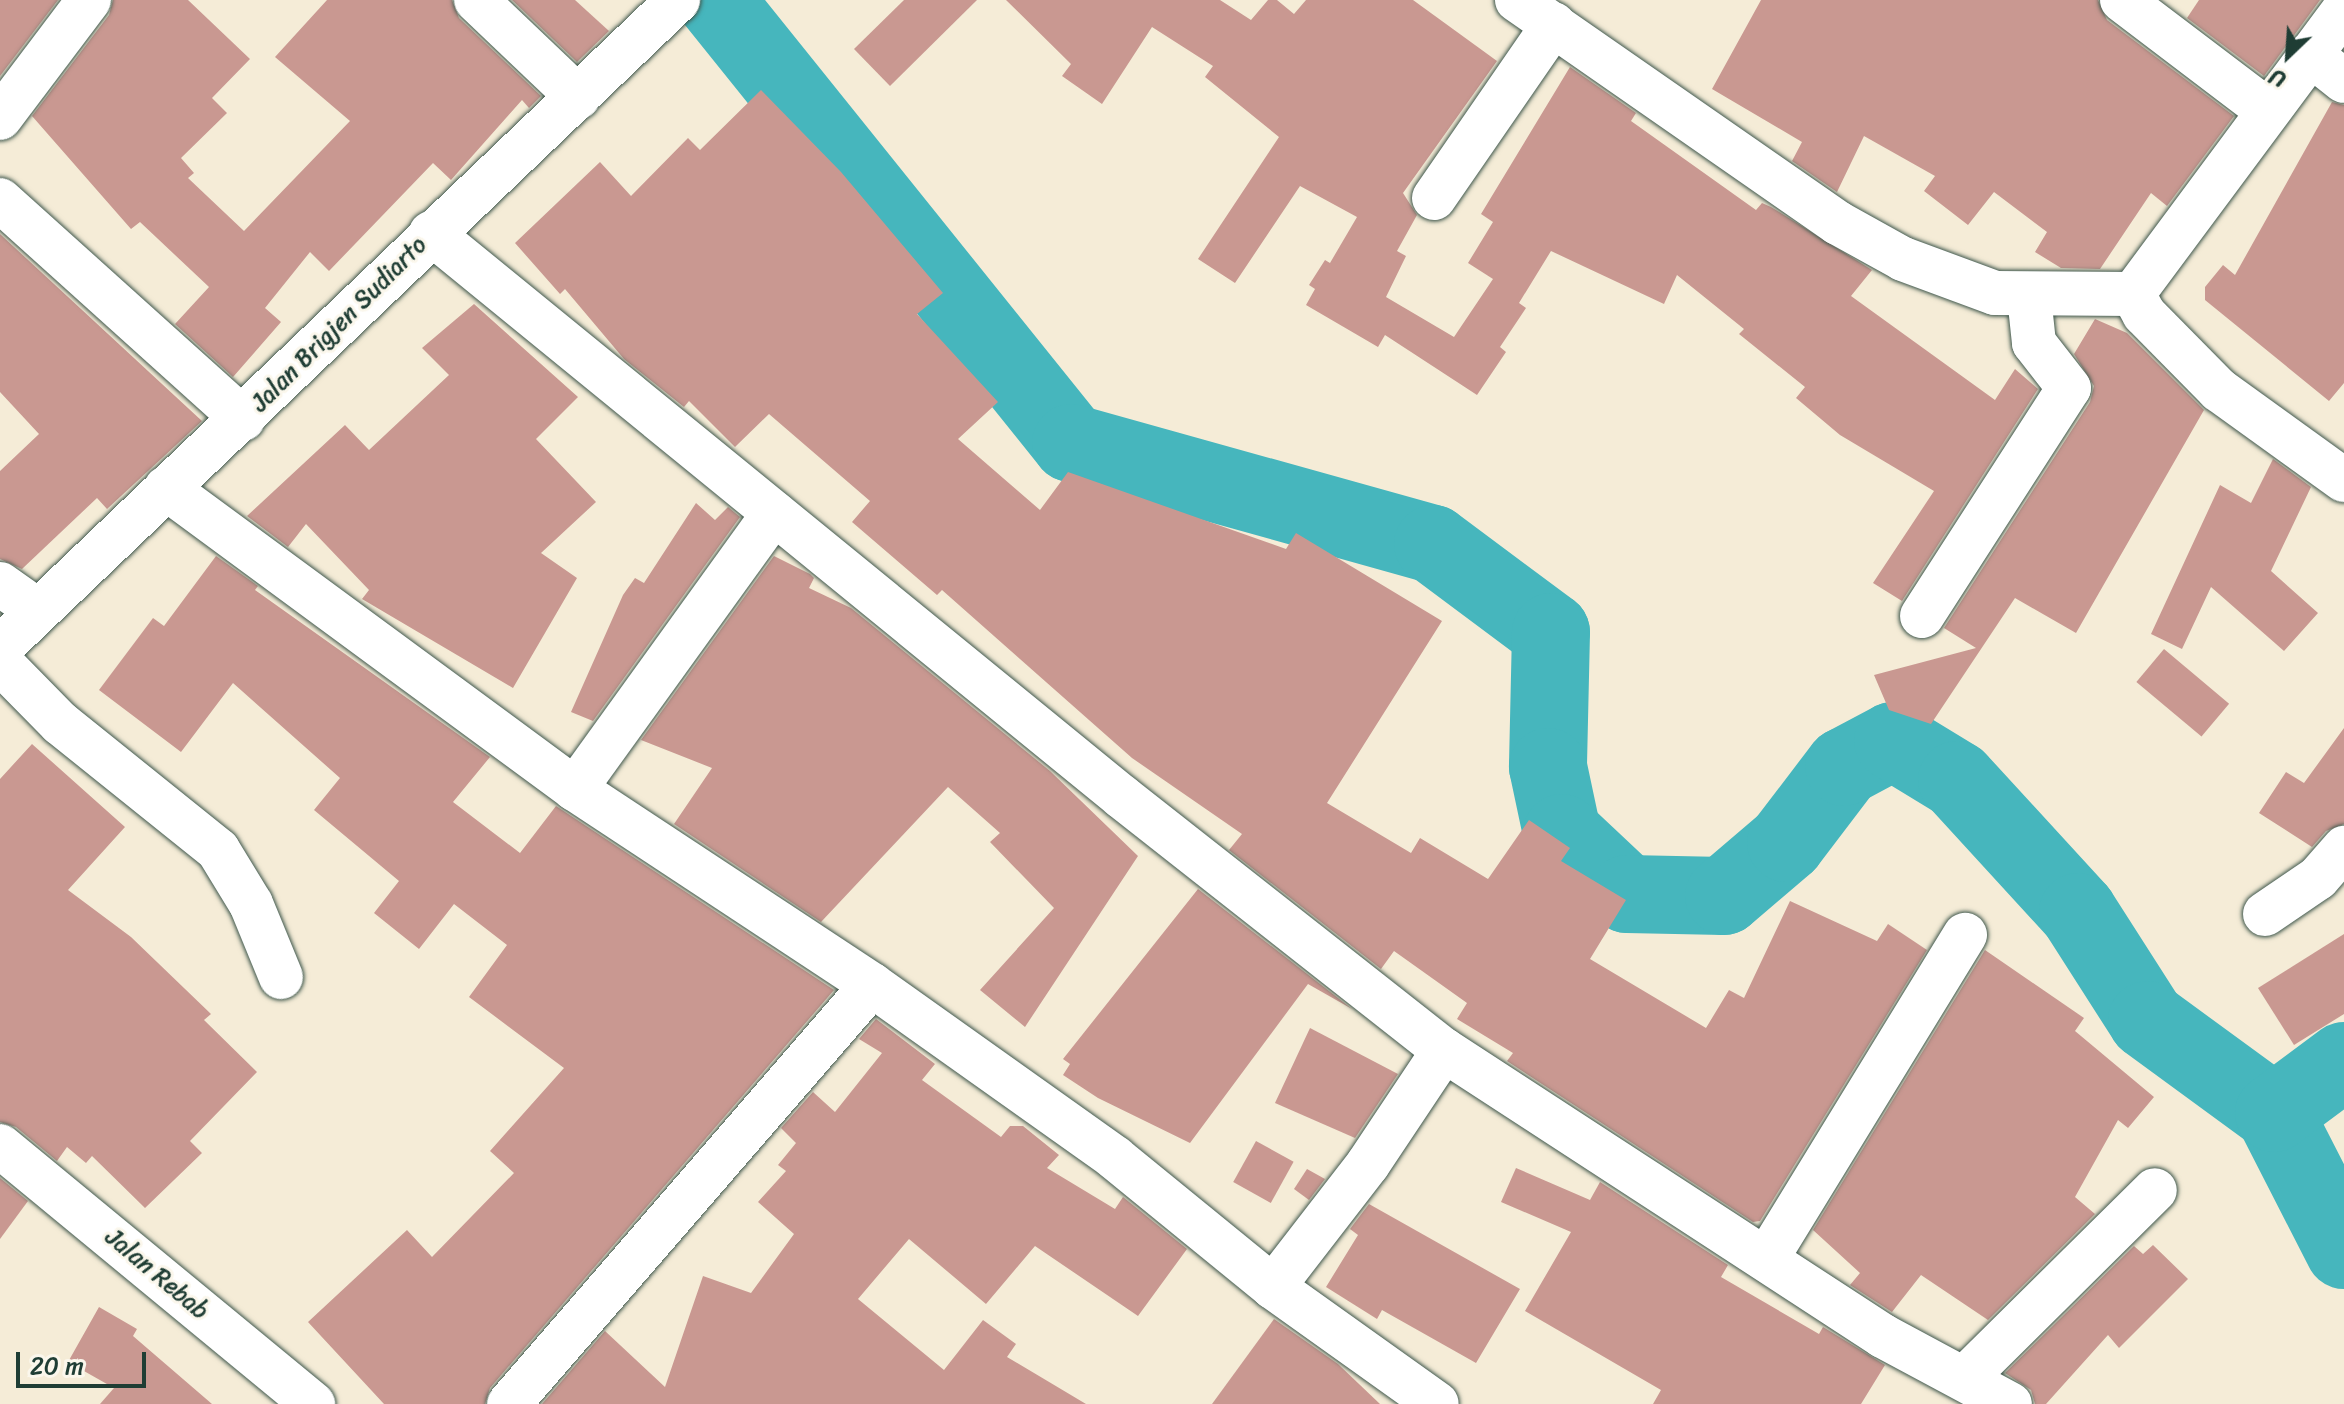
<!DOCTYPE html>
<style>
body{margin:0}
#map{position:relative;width:2344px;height:1404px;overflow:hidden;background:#f5ecd7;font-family:Sriracha,sans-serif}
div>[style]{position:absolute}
.river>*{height:78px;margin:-39px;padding:0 39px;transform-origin:39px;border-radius:39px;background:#46b6bd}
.building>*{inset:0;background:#c99891;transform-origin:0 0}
.roads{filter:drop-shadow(0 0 2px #3f574c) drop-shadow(0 0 2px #3f574c)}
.minor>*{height:44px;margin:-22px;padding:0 22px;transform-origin:22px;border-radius:22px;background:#fff}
.major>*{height:44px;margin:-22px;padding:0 22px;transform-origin:22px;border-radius:22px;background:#fff}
span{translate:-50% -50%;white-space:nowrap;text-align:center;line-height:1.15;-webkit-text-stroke:6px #fbf7ec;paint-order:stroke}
.street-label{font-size:24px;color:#1f3d34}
.north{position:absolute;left:2248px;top:16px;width:80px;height:80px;-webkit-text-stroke:6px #fbf7ec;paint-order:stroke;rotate:205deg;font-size:22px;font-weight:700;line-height:32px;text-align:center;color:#1f3d34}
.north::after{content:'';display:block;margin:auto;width:28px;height:36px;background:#1f3d34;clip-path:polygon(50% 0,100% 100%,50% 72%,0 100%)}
.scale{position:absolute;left:16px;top:1352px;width:130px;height:36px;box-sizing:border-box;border:4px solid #1f3d34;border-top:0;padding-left:10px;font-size:24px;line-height:28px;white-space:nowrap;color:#1f3d34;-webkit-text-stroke:6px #fbf7ec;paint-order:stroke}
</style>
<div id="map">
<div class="river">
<div style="left:715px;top:0;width:568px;rotate:51.21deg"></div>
<div style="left:1071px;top:443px;width:376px;rotate:15.6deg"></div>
<div style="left:1433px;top:544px;width:147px;rotate:36.7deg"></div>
<div style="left:1551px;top:632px;width:135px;rotate:91.3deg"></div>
<div style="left:1548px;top:767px;width:67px;rotate:78deg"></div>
<div style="left:1562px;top:833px;width:89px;rotate:43.2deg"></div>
<div style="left:1627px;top:894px;width:97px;rotate:1.2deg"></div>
<div style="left:1724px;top:896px;width:82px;rotate:-40.5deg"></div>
<div style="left:1786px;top:843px;width:96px;rotate:-52.7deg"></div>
<div style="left:1844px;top:767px;width:55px;rotate:-28deg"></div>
<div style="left:1893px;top:741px;width:75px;rotate:31.4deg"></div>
<div style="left:1957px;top:780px;width:179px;rotate:47.5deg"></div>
<div style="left:2078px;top:912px;width:128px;rotate:57.4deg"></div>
<div style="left:2147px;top:1020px;width:157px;rotate:36.2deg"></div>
<div style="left:2274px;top:1113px;width:154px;rotate:62.9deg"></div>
<div style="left:2274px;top:1113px;width:87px;rotate:-36.6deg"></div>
</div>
<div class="building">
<div style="clip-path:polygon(0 0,58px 0,0 76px)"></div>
<div style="clip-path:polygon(113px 0,188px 0,250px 59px,212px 98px,227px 113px,181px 158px,194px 173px,188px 178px,244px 231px,350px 121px,275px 57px,327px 0,452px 0,459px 18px,541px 96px,529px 108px,522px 100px,451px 180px,433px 163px,329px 271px,310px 252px,265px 308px,281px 322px,233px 377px,175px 324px,209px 287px,140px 222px,131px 229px,32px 116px,109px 15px)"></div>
<div style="clip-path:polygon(512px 0,575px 0,609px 31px,577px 62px)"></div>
<div style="clip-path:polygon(904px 0,977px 0,890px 86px,854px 49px)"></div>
<div style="clip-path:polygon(1006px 0,1220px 0,1251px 20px,1268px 0,1277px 0,1294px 14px,1306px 0,1413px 0,1497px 61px,1403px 193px,1417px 215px,1397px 251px,1406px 256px,1386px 297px,1454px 337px,1493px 279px,1468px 263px,1493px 222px,1481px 214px,1570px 67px,1636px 113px,1631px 121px,1756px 210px,1762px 203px,1771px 207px,1872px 270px,1851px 296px,1995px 400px,2015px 369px,2038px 389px,1902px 601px,1873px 583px,1934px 491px,1840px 435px,1796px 398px,1805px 387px,1739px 334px,1744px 329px,1677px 275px,1664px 304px,1551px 251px,1519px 303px,1526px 308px,1500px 347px,1506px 352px,1477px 395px,1385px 335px,1378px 347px,1306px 305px,1315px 289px,1309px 285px,1325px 260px,1330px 263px,1357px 217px,1300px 186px,1235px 283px,1198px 259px,1279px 137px,1205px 77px,1213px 66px,1152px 27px,1102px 104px,1062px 76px,1071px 64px)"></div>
<div style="clip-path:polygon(1761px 0,2098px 0,2107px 20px,2234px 116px,2167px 206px,2151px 193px,2100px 269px,2061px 268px,2035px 252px,2047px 232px,1994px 192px,1968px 225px,1924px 191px,1935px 176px,1864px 136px,1837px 192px,1792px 161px,1802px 142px,1712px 89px)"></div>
<div style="clip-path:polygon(2199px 0,2320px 0,2264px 76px,2187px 18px)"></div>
<div style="clip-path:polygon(761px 90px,841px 172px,943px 293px,917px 314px,998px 402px,958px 439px,1040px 510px,1068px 472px,1286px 549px,1296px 533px,1442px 621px,1327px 803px,1411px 853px,1420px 838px,1488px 879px,1529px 820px,1570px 848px,1561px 861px,1626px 900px,1590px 959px,1706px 1028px,1729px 990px,1744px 998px,1790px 901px,1877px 941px,1888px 924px,1927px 950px,1760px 1221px,1753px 1222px,1507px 1061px,1513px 1053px,1457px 1019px,1467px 1003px,1394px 951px,1381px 969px,1229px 850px,1242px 834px,1132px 758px,942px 590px,937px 595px,852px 522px,870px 501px,769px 414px,735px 447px,689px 401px,684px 407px,624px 359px,565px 289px,560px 294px,515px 243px,600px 162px,631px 196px,688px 138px,700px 150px)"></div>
<div style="clip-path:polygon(2332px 102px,2344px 105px,2344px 383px,2329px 401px,2205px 300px,2205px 287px,2223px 265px,2235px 275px)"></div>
<div style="clip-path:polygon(0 234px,202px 421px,107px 509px,97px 498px,22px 569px,0 559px,0 471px,39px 434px,0 392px)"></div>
<div style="clip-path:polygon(474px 304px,578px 397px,536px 439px,596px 502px,541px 553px,577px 578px,513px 688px,362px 599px,369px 590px,306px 524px,288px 547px,247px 516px,345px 425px,369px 450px,449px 375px,422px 348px)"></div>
<div style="clip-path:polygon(2095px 319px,2127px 333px,2204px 410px,2076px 633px,2015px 598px,1931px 724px,1889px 710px,1874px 675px,1976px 648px,1944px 628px,2090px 402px,2094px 386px,2074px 354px)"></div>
<div style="clip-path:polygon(2273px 459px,2311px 487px,2271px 571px,2318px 613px,2284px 651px,2211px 587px,2182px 649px,2151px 634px,2220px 485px,2251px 503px)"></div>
<div style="clip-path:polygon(696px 503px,715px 520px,728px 507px,740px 517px,593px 721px,571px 712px,623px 595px,635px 578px,644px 583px)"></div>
<div style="clip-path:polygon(216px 556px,258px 586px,255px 590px,490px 757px,453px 802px,520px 853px,556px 806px,834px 990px,490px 1388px,485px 1404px,384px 1404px,308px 1322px,407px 1230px,432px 1257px,514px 1173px,490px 1151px,564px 1068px,469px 997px,507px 945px,454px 904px,419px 949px,374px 913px,399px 881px,314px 810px,340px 778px,233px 683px,181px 752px,99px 690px,153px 618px,164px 626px)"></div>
<div style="clip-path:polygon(774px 556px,810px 574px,814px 578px,809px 588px,851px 608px,1050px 771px,1138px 856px,1025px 1027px,980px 990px,1054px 908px,990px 842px,1000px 833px,948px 787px,821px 922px,674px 824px,712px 768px,641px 740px)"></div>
<div style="left:2164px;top:649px;width:85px;height:43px;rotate:40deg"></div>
<div style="clip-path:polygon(2344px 728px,2344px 824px,2326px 831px,2312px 847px,2259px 813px,2286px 772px,2304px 783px)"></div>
<div style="clip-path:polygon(32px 744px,125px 827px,68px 890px,131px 937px,211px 1014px,204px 1020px,257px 1072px,190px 1141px,202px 1153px,145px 1208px,92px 1156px,86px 1163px,67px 1147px,57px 1161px,16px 1127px,0 1122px,0 779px)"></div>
<div style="clip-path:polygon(1198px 889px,1352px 1009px,1308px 984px,1190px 1143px,1098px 1098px,1063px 1075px,1070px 1064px,1063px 1059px)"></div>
<div style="clip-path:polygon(2344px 934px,2344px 1014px,2294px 1045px,2258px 988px)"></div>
<div style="clip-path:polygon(1985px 950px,2084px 1018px,2075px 1031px,2154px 1097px,2128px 1128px,2118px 1120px,2075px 1197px,2095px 1214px,1988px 1320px,1921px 1275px,1892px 1312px,1850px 1285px,1860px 1273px,1813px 1230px)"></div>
<div style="clip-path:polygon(876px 1019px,935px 1064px,922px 1080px,1001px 1137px,1010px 1126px,1023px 1126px,1059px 1155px,1047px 1168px,1115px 1209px,1123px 1197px,1187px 1249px,1138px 1316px,1035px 1246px,986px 1304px,909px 1239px,858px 1299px,944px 1370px,983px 1320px,1016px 1344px,1007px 1357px,1086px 1404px,542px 1404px,605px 1331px,665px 1387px,703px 1276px,751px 1293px,794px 1234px,758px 1202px,786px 1171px,778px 1165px,796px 1143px,781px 1128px,813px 1092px,835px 1112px,882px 1053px,859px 1039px)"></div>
<div style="clip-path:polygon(1310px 1028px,1398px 1074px,1355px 1138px,1275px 1103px)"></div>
<div style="left:1256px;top:1141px;width:43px;height:47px;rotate:29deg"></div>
<div style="clip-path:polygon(1516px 1168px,1590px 1200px,1600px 1182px,1728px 1265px,1721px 1277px,1819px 1334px,1823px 1327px,1885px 1365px,1861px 1404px,1653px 1404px,1661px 1390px,1525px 1311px,1571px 1232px,1501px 1202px)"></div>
<div style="clip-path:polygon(1307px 1169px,1325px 1179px,1309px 1200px,1294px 1189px)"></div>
<div style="clip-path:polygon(0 1178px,28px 1201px,0 1239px)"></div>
<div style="clip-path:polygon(1369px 1204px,1520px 1289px,1476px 1363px,1382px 1310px,1377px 1319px,1326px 1287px,1358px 1235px,1350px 1229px)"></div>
<div style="clip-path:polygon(2153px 1245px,2188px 1279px,2119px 1348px,2108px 1335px,2046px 1404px,2035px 1404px,2031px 1390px,2005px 1373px,2134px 1246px,2143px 1254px)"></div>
<div style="clip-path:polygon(99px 1307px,137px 1329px,133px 1336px,212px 1404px,100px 1404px,114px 1388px,68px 1362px)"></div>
<div style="clip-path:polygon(1274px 1319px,1338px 1364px,1380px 1404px,1212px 1404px)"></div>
</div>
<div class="roads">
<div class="minor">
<div style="left:476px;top:0;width:141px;rotate:43.6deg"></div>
<div style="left:1517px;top:0;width:391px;rotate:34.8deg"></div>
<div style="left:1838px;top:223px;width:74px;rotate:29deg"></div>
<div style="left:1903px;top:259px;width:98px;rotate:20.3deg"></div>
<div style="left:1995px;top:293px;width:138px;rotate:0.4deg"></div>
<div style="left:2133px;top:294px;width:23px;rotate:61deg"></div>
<div style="left:2144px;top:314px;width:107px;rotate:45.4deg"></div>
<div style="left:2219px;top:390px;width:154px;rotate:35.8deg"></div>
<div style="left:2122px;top:0;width:183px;rotate:37.2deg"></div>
<div style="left:2310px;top:54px;width:43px;rotate:38.5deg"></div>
<div style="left:0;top:118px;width:148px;rotate:-53deg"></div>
<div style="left:1434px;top:198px;width:211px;rotate:-55.4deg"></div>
<div style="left:0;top:200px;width:327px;rotate:42deg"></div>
<div style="left:431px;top:233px;width:892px;rotate:39.22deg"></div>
<div style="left:1122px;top:797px;width:410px;rotate:38.2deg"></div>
<div style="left:1444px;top:1050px;width:524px;rotate:33.08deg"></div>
<div style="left:1883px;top:1336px;width:144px;rotate:28.2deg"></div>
<div style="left:2133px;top:294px;width:354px;rotate:-53.4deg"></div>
<div style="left:166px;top:488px;width:508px;rotate:36.35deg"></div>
<div style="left:575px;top:789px;width:356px;rotate:33.4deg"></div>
<div style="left:872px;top:985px;width:298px;rotate:35.4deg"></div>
<div style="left:1115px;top:1158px;width:204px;rotate:39.2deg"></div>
<div style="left:1273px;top:1287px;width:201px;rotate:35.5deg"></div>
<div style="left:0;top:584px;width:45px;rotate:35.1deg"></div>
<div style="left:1922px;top:616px;width:271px;rotate:-57.2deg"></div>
<div style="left:2069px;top:388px;width:57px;rotate:-127.9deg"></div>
<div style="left:2034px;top:343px;width:47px;rotate:-96.1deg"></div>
<div style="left:0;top:662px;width:86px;rotate:45.5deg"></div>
<div style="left:60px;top:723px;width:203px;rotate:38.8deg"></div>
<div style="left:218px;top:850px;width:63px;rotate:58.6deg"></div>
<div style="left:251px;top:904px;width:79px;rotate:67.7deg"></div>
<div style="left:575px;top:789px;width:340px;rotate:-54.2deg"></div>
<div style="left:2265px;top:914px;width:64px;rotate:-34.2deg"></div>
<div style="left:2318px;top:878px;width:40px;rotate:-49deg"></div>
<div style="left:0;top:1146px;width:406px;rotate:39.5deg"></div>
<div style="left:1767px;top:1258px;width:379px;rotate:-58.5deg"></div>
<div style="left:1273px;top:1287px;width:155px;rotate:-52.3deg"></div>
<div style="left:1368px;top:1164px;width:137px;rotate:-56.3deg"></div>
<div style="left:1965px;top:1378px;width:267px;rotate:-44.7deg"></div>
<div style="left:509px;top:1404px;width:554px;rotate:-49.1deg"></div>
</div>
<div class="major">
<div style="left:0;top:648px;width:938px;rotate:-43.7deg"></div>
</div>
</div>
<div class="street-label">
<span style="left:339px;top:324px;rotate:-45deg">Jalan Brigjen Sudiarto</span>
<span style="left:157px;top:1274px;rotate:40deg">Jalan Rebab</span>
</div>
<div class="north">U</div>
<div class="scale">20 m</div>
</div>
